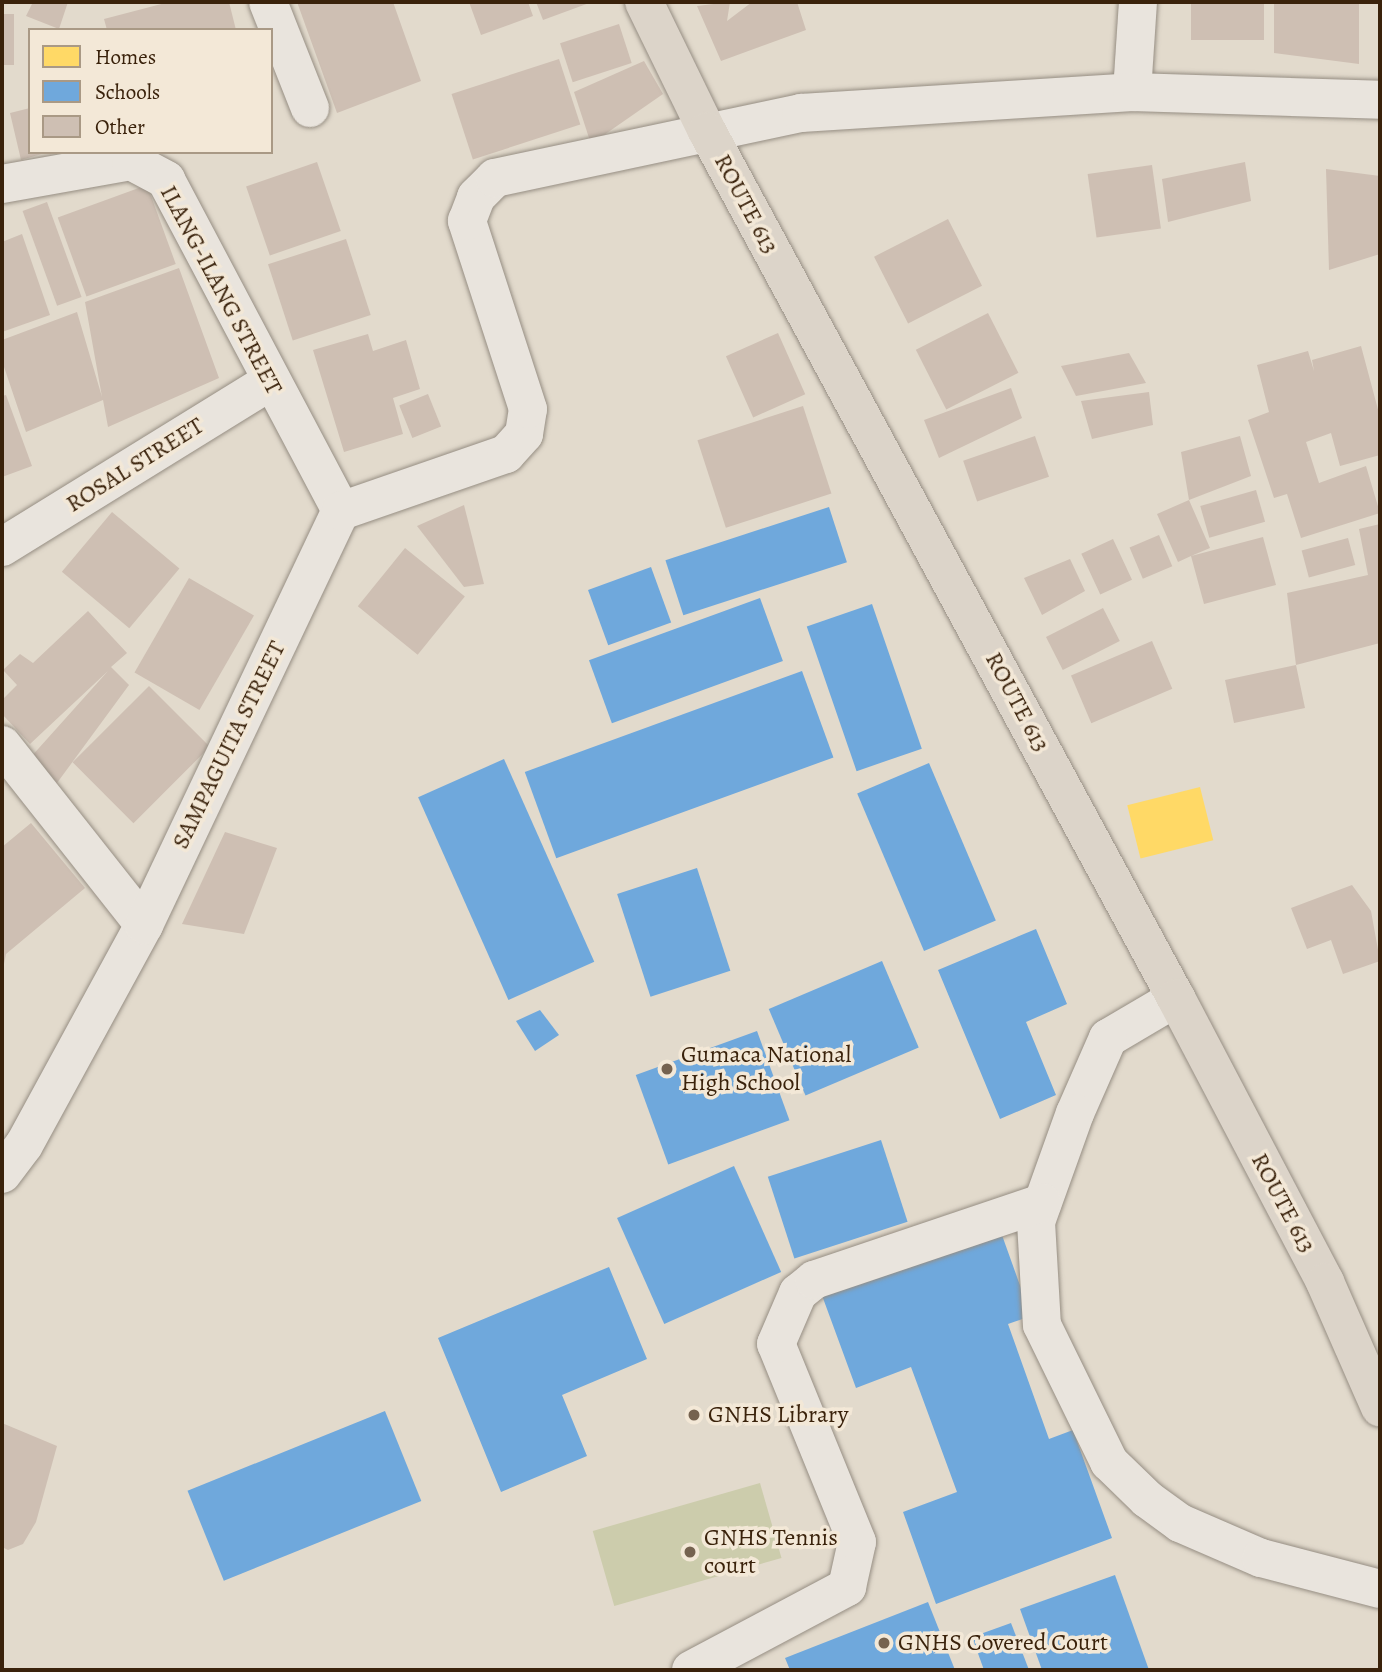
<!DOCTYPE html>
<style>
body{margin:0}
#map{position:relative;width:1382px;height:1672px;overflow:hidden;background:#e2dacc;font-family:Alegreya,serif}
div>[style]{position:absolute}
.green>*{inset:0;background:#ccccac;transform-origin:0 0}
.homes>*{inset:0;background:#ffd966;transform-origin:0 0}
.schools>*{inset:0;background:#6fa8dc;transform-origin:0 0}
.building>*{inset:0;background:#cebfb3;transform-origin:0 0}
.roads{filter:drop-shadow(0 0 2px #968e83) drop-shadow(0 0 2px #968e83)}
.minor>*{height:38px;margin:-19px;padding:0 19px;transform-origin:19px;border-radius:19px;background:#e9e4dd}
.major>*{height:38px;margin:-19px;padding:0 19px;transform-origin:19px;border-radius:19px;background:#dcd4c9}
.dots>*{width:19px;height:19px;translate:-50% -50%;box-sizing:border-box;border:4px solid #f3e8d7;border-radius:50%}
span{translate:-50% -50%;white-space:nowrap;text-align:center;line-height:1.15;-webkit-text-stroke:7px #f3e8d7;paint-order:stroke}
.street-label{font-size:24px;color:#3a220b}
.poi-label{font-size:24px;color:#3a220b}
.left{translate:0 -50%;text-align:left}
.frame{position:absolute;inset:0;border:4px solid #3a220b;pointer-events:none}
.legend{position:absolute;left:28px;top:28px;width:245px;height:126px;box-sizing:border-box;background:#f3e8d7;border:2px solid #a99985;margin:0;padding:9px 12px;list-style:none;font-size:21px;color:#3a220b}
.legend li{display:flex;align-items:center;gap:14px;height:35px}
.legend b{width:35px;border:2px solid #a99985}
</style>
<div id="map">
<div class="green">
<div style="left:760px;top:1483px;width:78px;height:174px;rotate:74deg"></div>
</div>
<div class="homes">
<div style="left:1200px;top:787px;width:55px;height:75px;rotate:76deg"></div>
</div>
<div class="schools">
<div style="left:829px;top:507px;width:58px;height:172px;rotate:72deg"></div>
<div style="left:651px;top:567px;width:59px;height:67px;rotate:70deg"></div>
<div style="left:760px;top:598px;width:67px;height:182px;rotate:70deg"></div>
<div style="left:872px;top:604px;width:153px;height:69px;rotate:71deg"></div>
<div style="left:802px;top:671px;width:92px;height:295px;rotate:70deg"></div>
<div style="left:504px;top:759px;width:222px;height:94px;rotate:66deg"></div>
<div style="left:929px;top:763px;width:171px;height:78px;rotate:67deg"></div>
<div style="left:697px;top:868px;width:108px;height:84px;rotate:72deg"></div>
<div style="clip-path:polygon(1036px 929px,1067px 1004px,1026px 1022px,1056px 1095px,1000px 1119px,938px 970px)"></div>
<div style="left:882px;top:961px;width:94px;height:123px;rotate:67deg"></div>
<div style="clip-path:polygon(540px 1010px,559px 1035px,535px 1051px,516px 1021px)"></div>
<div style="left:757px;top:1031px;width:95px;height:129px;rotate:70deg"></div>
<div style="left:881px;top:1140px;width:86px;height:119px;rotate:72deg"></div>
<div style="left:734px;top:1166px;width:116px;height:128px;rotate:66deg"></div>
<div style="clip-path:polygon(998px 1224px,1031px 1316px,1008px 1324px,1049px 1439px,1073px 1430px,1112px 1538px,936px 1604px,903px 1512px,957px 1492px,911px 1367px,856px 1388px,820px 1290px)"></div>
<div style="clip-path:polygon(609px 1267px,647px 1359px,562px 1395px,587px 1456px,501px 1492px,438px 1338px)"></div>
<div style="left:385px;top:1411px;width:97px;height:213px;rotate:68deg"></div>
<div style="clip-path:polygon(1115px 1575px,1149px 1670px,1042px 1670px,1020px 1609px)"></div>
<div style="clip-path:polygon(928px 1602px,955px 1670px,790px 1670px,785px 1658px)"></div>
<div style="clip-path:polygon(1011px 1623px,1029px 1670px,984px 1670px,972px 1637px)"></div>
</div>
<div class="building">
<div style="clip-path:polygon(33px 2px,68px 2px,59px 29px,26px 16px)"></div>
<div style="clip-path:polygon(169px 2px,229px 2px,236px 30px,107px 30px,104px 19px)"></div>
<div style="clip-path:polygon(297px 2px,393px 2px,421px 81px,337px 113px)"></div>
<div style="clip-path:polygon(469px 2px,528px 2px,533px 16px,481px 35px)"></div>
<div style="clip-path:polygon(536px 2px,592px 2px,543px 20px)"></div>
<div style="clip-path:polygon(730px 2px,727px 21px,752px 2px,797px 2px,806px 30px,721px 61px,697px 6px)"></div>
<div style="left:1191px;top:2px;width:73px;height:38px"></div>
<div style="clip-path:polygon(1274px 2px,1359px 2px,1359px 64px,1274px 53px)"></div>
<div style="left:2px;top:14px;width:12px;height:51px"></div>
<div style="left:619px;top:24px;width:41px;height:62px;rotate:72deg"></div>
<div style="left:559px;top:59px;width:69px;height:113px;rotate:72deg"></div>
<div style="clip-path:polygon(644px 61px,663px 94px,591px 144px,574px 92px)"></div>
<div style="clip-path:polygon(30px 108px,30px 152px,45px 153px,21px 160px,10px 113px)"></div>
<div style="left:317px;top:162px;width:73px;height:75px;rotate:71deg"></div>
<div style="clip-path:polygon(1245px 162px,1251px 201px,1168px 222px,1162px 179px)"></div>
<div style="left:1152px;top:165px;width:64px;height:65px;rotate:82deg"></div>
<div style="clip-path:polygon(1326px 169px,1380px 176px,1380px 254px,1329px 270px)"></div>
<div style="left:147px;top:185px;width:84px;height:95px;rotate:70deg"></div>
<div style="left:47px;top:202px;width:101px;height:26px;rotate:70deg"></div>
<div style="left:948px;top:219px;width:75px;height:83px;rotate:63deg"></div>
<div style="clip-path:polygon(22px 234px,50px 315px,2px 332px,2px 242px)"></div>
<div style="left:346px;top:239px;width:80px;height:82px;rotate:72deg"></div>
<div style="clip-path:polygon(179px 268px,219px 378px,108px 427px,103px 400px,26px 432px,2px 361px,2px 340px,77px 312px,102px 397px,85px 302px)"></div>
<div style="left:988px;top:313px;width:67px;height:81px;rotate:63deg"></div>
<div style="left:778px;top:333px;width:67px;height:57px;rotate:66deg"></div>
<div style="clip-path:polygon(368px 334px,373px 351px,406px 340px,420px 389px,393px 398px,403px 434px,344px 452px,313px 350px)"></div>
<div style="clip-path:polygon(1361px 346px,1380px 417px,1380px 455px,1340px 466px,1331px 433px,1306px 442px,1319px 483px,1366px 466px,1380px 513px,1301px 538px,1287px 494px,1274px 498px,1248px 420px,1269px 412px,1257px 365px,1308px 351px,1314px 371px,1312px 360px)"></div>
<div style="clip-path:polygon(1129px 353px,1146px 383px,1076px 396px,1061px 366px)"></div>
<div style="clip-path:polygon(1011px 388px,1022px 418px,939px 458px,924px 420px)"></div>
<div style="clip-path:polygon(1149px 392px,1153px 425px,1092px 439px,1081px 401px)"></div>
<div style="left:428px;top:394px;width:35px;height:31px;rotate:68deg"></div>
<div style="clip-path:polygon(6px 395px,32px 466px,2px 477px,2px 396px)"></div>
<div style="left:803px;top:406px;width:92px;height:111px;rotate:72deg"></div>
<div style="left:1035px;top:436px;width:43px;height:76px;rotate:71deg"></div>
<div style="clip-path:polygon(1240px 436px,1251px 476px,1189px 500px,1210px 548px,1191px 556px,1263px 537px,1276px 585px,1204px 604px,1191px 556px,1178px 562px,1157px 514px,1189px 500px,1181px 452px)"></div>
<div style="left:1256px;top:490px;width:33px;height:58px;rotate:74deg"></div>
<div style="clip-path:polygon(464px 505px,484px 584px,464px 587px,417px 526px)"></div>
<div style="left:112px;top:512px;width:88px;height:78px;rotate:40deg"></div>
<div style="clip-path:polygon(1380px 524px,1380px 643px,1296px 665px,1305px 708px,1234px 723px,1225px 680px,1296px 665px,1287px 593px,1368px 575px,1359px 529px)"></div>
<div style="left:1159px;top:535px;width:34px;height:32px;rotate:67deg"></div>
<div style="left:1348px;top:538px;width:28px;height:48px;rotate:75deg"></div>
<div style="left:1113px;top:539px;width:45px;height:35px;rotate:65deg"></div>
<div style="left:405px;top:548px;width:77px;height:75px;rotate:39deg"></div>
<div style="clip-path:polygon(1070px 559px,1085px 591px,1042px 615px,1024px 578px)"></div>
<div style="left:189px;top:578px;width:75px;height:109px;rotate:30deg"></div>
<div style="left:1103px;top:608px;width:37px;height:64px;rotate:63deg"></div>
<div style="clip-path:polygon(88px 611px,127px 653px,111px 667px,129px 685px,57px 783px,30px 758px,108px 671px,30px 744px,2px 714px,2px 700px,17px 685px,3px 670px,20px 654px,33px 663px)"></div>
<div style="left:1152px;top:641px;width:52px;height:88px;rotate:67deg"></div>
<div style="left:149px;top:686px;width:86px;height:108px;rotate:45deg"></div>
<div style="clip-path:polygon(31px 823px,85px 888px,6px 954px,2px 974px,2px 847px)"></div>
<div style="clip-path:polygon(225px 832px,277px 848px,244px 934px,182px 924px)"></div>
<div style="clip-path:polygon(1352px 885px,1371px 911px,1380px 961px,1343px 974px,1331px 940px,1307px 949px,1291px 908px)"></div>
<div style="clip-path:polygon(2px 1423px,57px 1446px,36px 1522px,23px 1544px,8px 1550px,2px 1547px)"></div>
</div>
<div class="roads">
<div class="minor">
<div style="left:268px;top:2px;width:114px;rotate:68.4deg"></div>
<div style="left:1132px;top:92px;width:90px;rotate:-86.2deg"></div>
<div style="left:2px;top:184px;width:131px;rotate:-10.1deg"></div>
<div style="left:131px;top:161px;width:40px;rotate:28deg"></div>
<div style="left:166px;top:180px;width:374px;rotate:62.1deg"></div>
<div style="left:2px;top:547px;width:312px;rotate:-31.7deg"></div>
<div style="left:2px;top:745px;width:229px;rotate:51.7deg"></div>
<div style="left:1176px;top:998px;width:79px;rotate:149.5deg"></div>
<div style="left:1108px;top:1038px;width:82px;rotate:113.7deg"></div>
<div style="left:1075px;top:1113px;width:116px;rotate:109.7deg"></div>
<div style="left:1036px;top:1222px;width:103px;rotate:86.7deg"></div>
<div style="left:1042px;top:1325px;width:153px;rotate:63.9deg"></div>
<div style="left:1109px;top:1462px;width:53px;rotate:44.2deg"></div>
<div style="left:1147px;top:1499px;width:41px;rotate:36deg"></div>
<div style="left:1180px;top:1523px;width:88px;rotate:23.4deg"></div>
<div style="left:1261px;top:1558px;width:123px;rotate:14.6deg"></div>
<div style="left:2px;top:1174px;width:36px;rotate:-53deg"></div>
<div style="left:24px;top:1145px;width:251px;rotate:-61.4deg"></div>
<div style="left:144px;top:925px;width:458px;rotate:-64.6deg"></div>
<div style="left:341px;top:511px;width:175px;rotate:-19.1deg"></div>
<div style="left:506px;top:454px;width:27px;rotate:-48deg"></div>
<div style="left:524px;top:434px;width:25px;rotate:-81deg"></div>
<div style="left:528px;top:409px;width:198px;rotate:-108deg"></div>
<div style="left:467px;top:221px;width:26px;rotate:-69deg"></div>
<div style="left:476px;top:197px;width:27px;rotate:-45deg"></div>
<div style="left:495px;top:178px;width:313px;rotate:-12deg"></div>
<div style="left:801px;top:113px;width:332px;rotate:-3.6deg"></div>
<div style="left:1132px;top:92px;width:248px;rotate:1.8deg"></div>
<div style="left:691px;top:1670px;width:177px;rotate:-28deg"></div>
<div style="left:847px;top:1587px;width:46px;rotate:-77.5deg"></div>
<div style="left:857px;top:1542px;width:214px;rotate:-112.2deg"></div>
<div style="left:776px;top:1344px;width:56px;rotate:-66.7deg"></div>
<div style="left:798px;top:1293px;width:21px;rotate:-39deg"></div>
<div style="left:814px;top:1280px;width:241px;rotate:-18.7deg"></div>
</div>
<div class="major">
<div style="left:644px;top:2px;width:144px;rotate:64deg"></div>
<div style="left:707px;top:131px;width:986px;rotate:61.59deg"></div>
<div style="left:1176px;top:998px;width:321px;rotate:62.3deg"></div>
<div style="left:1325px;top:1282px;width:137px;rotate:66.3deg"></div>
</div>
</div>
<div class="dots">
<div style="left:667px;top:1069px;background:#75624f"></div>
<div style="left:694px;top:1415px;background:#75624f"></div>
<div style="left:690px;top:1552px;background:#75624f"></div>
<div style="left:884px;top:1643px;background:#75624f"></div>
</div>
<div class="street-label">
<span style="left:746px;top:204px;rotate:62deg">ROUTE 613</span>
<span style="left:221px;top:290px;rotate:62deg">ILANG-ILANG STREET</span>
<span style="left:135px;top:465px;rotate:-32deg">ROSAL STREET</span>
<span style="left:1017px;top:702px;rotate:62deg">ROUTE 613</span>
<span style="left:229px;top:745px;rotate:-64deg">SAMPAGUITA STREET</span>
<span style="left:1283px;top:1203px;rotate:62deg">ROUTE 613</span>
</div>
<div class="poi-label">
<span class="left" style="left:681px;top:1069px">Gumaca National<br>High School</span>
<span class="left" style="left:708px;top:1415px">GNHS Library</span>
<span class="left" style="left:704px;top:1552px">GNHS Tennis<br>court</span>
<span class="left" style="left:898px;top:1643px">GNHS Covered Court</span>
</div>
<div class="frame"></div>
<ul class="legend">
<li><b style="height:19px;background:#ffd966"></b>Homes</li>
<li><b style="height:19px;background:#6fa8dc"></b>Schools</li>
<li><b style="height:19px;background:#cebfb3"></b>Other</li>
</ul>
</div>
